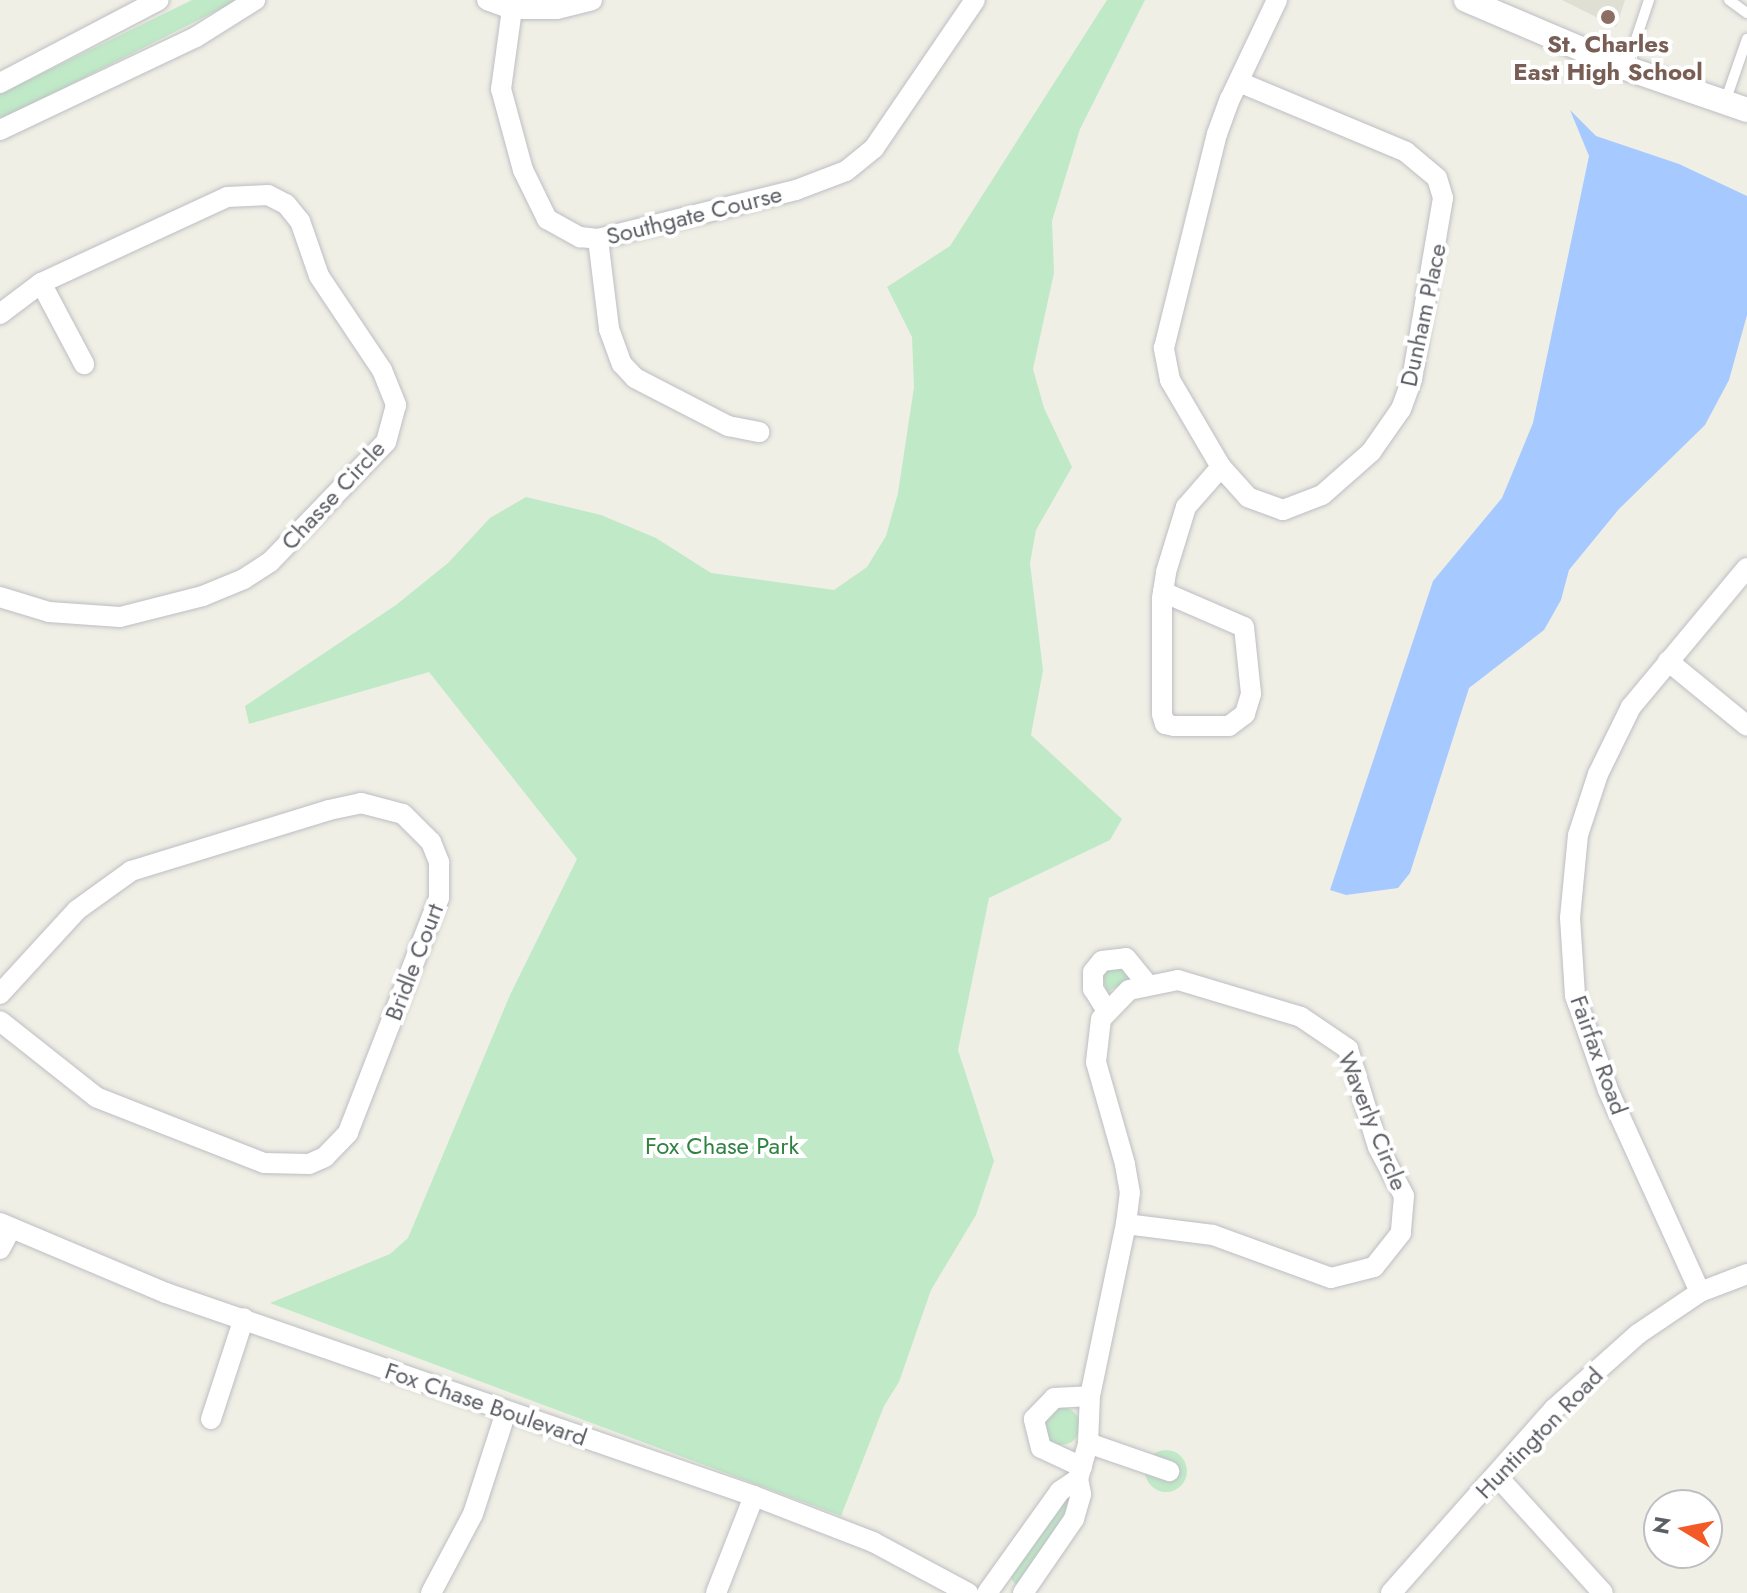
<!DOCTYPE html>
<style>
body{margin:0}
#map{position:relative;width:1747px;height:1593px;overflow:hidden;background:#f0efe5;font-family:Jost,sans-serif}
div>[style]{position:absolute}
.education>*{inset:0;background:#e0dfd3}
.green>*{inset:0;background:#c0e9c7}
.round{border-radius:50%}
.water>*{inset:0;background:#a6c9ff}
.roads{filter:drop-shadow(0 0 2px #bdbec4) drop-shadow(0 0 2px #bdbec4)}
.service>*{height:10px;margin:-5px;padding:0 5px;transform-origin:5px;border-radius:5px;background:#fff}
.minor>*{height:20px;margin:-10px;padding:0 10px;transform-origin:10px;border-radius:10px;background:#fff}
.tertiary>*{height:24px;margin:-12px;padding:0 12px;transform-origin:12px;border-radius:12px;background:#fff}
.dots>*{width:22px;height:22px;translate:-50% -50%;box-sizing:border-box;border:4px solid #fff;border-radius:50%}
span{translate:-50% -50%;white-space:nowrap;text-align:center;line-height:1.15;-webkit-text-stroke:8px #fff;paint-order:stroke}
.education-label{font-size:24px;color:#785e54;font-weight:700}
.street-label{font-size:24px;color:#5d5f66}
.park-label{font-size:24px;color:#308242}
.north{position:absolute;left:1643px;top:1489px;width:80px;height:80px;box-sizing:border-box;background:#fff;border:2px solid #bebfc2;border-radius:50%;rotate:280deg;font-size:22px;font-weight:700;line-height:32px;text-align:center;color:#5d5f66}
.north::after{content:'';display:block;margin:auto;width:28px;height:36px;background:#f35a28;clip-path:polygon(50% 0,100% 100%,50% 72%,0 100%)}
</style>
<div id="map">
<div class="education">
<div style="clip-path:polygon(1562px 0,1625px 0,1616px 27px)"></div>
</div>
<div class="green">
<div style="clip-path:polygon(192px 0,238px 0,0 120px,0 94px)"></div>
<div style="clip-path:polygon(1107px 0,1145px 0,1080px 129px,1052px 221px,1054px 273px,1033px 369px,1044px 408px,1072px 467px,1036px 530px,1030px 563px,1043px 670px,1031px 735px,1122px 819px,1110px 840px,989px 898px,958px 1050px,994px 1161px,976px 1215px,931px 1290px,899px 1382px,884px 1406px,841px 1516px,270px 1303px,390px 1254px,408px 1238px,510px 995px,577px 859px,429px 672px,249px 724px,245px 706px,396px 605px,448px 563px,490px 518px,526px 497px,601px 515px,656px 538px,711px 573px,834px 590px,867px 567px,886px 536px,898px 493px,914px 387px,912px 337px,887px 287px,950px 246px)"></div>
<div style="clip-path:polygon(1122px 966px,1133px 978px,1107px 992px,1102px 976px,1109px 967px)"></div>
<div class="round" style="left:1042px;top:1407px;width:38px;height:38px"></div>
<div class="round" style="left:1145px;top:1450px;width:42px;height:42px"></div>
<div style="clip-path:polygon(1072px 1494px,1072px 1503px,1021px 1585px,1015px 1584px,1010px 1577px,1063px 1497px)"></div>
</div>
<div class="water">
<div style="clip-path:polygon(1570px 110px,1596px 136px,1679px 164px,1747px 196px,1747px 315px,1729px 380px,1705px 425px,1619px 509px,1569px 570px,1561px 600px,1544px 630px,1469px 688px,1410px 873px,1398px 888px,1346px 895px,1330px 890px,1433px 581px,1502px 498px,1533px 423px,1589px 156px)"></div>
</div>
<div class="roads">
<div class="service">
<div style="left:1729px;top:0;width:22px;rotate:36deg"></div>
<div style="left:1627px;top:66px;width:70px;rotate:-71.6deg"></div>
<div style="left:1725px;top:102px;width:67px;rotate:-70.8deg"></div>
</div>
<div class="minor">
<div style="left:487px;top:0;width:27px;rotate:20deg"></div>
<div style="left:512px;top:9px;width:45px"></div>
<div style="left:557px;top:9px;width:36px;rotate:-14deg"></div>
<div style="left:512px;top:9px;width:81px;rotate:97.8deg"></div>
<div style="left:501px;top:89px;width:84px;rotate:74.8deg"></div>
<div style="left:523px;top:170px;width:55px;rotate:63.9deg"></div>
<div style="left:547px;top:219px;width:38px;rotate:29deg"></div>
<div style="left:580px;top:237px;width:18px;rotate:6deg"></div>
<div style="left:598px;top:239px;width:204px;rotate:-13.9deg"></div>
<div style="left:796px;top:190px;width:53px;rotate:-20.8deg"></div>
<div style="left:846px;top:171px;width:36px;rotate:-39deg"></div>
<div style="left:874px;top:148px;width:179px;rotate:-55.7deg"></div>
<div style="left:1239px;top:82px;width:181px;rotate:22.7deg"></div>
<div style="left:1406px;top:152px;width:40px;rotate:40deg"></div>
<div style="left:1437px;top:178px;width:21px;rotate:73deg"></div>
<div style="left:1443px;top:198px;width:184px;rotate:99.7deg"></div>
<div style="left:1412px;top:379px;width:32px;rotate:110deg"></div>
<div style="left:1401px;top:409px;width:52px;rotate:124.9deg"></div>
<div style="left:1371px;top:452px;width:65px;rotate:138.7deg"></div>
<div style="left:1322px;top:495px;width:42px;rotate:159deg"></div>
<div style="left:1283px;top:510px;width:37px;rotate:-160deg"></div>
<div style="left:1248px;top:497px;width:40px;rotate:-132deg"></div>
<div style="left:1221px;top:467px;width:101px;rotate:-120.4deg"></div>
<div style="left:1170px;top:380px;width:33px;rotate:-101deg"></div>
<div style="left:1164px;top:348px;width:220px;rotate:-76.1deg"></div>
<div style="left:1217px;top:134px;width:37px;rotate:-70deg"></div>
<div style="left:1230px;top:99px;width:110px;rotate:-64.6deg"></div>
<div style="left:0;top:83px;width:179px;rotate:-27.6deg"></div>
<div style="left:0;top:130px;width:217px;rotate:-25.4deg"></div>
<div style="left:196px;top:37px;width:70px;rotate:-32.1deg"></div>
<div style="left:598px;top:239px;width:91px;rotate:83deg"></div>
<div style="left:609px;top:329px;width:37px;rotate:70deg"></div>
<div style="left:622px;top:364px;width:19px;rotate:47deg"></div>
<div style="left:635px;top:378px;width:105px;rotate:27.3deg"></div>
<div style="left:728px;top:426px;width:32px;rotate:11deg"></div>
<div style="left:41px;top:283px;width:92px;rotate:62deg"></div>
<div style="left:0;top:314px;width:51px;rotate:-37.1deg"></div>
<div style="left:41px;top:283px;width:205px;rotate:-24.8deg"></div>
<div style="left:227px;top:197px;width:41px;rotate:-2.8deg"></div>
<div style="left:268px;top:195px;width:20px;rotate:27deg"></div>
<div style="left:286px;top:204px;width:22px;rotate:51deg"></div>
<div style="left:300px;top:221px;width:58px;rotate:70.9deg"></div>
<div style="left:319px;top:276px;width:113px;rotate:56.2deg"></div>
<div style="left:382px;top:370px;width:38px;rotate:68deg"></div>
<div style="left:396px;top:405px;width:38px;rotate:105deg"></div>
<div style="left:386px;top:442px;width:167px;rotate:134deg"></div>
<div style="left:270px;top:562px;width:31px;rotate:147deg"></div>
<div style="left:244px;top:579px;width:44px;rotate:157.5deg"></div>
<div style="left:203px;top:596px;width:86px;rotate:165.8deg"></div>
<div style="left:120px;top:617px;width:71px;rotate:-176deg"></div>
<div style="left:49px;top:612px;width:51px;rotate:-163deg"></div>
<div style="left:1163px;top:592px;width:88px;rotate:23.4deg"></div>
<div style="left:1244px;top:627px;width:67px;rotate:84deg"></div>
<div style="left:1251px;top:694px;width:21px;rotate:107deg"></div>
<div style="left:1245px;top:714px;width:20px;rotate:143deg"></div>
<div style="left:1229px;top:726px;width:55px;rotate:180deg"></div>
<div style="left:1174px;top:726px;width:9px;rotate:-167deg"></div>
<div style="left:1165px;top:724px;width:10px;rotate:-107deg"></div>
<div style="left:1162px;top:714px;width:116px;rotate:-90deg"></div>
<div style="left:1162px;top:598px;width:6px;rotate:-81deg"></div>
<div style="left:1163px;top:592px;width:20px;rotate:-81deg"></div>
<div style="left:1166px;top:572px;width:68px;rotate:-72.9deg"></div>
<div style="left:1186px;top:507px;width:53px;rotate:-48.8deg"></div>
<div style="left:1668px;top:661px;width:102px;rotate:39.4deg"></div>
<div style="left:0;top:994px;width:114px;rotate:-47.5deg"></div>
<div style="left:77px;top:910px;width:67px;rotate:-35.8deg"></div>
<div style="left:131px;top:871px;width:207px;rotate:-17.1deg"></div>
<div style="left:329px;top:810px;width:33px;rotate:-12deg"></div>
<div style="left:361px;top:803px;width:43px;rotate:14.7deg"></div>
<div style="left:403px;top:814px;width:40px;rotate:45deg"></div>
<div style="left:431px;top:842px;width:22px;rotate:68deg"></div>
<div style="left:439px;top:862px;width:36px;rotate:90deg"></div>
<div style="left:439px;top:898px;width:252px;rotate:111.2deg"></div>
<div style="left:348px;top:1133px;width:33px;rotate:134deg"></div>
<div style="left:325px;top:1157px;width:17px;rotate:156deg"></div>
<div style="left:309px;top:1164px;width:45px;rotate:-178.7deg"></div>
<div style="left:264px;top:1163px;width:180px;rotate:-158.6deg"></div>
<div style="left:96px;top:1097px;width:122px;rotate:-141.6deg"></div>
<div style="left:1107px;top:1011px;width:26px;rotate:-122deg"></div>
<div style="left:1093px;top:989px;width:17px;rotate:-90deg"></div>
<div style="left:1093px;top:972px;width:14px;rotate:-51deg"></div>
<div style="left:1102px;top:961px;width:24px;rotate:-7deg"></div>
<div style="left:1126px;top:958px;width:32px;rotate:51deg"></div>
<div style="left:0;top:1223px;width:180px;rotate:22.9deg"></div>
<div style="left:166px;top:1293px;width:622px;rotate:19.05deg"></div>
<div style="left:754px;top:1496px;width:128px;rotate:21.1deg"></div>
<div style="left:873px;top:1542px;width:108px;rotate:28.2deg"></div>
<div style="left:0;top:1249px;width:21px;rotate:-62deg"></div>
<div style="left:1700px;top:1292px;width:222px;rotate:-114.5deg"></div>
<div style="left:1608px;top:1090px;width:101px;rotate:-109.2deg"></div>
<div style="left:1575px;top:995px;width:77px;rotate:-93.7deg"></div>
<div style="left:1570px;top:918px;width:83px;rotate:-84.5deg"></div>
<div style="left:1578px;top:835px;width:64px;rotate:-71.8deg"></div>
<div style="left:1598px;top:774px;width:75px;rotate:-63.8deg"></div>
<div style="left:1631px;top:707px;width:181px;rotate:-50.2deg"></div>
<div style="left:211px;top:1419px;width:106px;rotate:-71.9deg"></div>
<div style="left:1088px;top:1443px;width:86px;rotate:19.1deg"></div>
<div style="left:1082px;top:1467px;width:45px;rotate:-155.1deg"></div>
<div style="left:1041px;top:1448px;width:30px;rotate:-104deg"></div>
<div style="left:1034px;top:1419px;width:29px;rotate:-46deg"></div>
<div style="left:1054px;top:1398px;width:36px;rotate:-3deg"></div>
<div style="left:1496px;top:1475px;width:159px;rotate:47.8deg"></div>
<div style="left:431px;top:1593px;width:89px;rotate:-62deg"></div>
<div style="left:473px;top:1514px;width:107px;rotate:-72.1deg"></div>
<div style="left:716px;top:1593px;width:104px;rotate:-68.6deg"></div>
<div style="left:987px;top:1593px;width:125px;rotate:-54.4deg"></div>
<div style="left:1060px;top:1491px;width:22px;rotate:-34deg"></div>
<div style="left:1023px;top:1593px;width:90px;rotate:-55.4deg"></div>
<div style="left:1074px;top:1519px;width:26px;rotate:-74deg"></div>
<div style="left:1081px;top:1494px;width:15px;rotate:-101deg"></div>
<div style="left:1078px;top:1479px;width:37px;rotate:-74deg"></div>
<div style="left:1088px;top:1443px;width:47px;rotate:-87.6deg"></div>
<div style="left:1090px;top:1396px;width:176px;rotate:-78.2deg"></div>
<div style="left:1126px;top:1224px;width:31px;rotate:-83deg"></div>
<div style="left:1130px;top:1193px;width:29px;rotate:-100deg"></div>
<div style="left:1125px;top:1164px;width:106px;rotate:-105.9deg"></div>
<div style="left:1096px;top:1062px;width:43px;rotate:-83.4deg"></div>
<div style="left:1101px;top:1019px;width:40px;rotate:-46deg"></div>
<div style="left:1129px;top:990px;width:50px;rotate:-11.5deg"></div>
<div style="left:1178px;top:980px;width:128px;rotate:16.7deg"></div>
<div style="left:1301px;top:1017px;width:57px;rotate:34.2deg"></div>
<div style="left:1348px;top:1049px;width:102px;rotate:73deg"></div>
<div style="left:1378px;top:1147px;width:55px;rotate:62deg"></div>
<div style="left:1404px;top:1196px;width:37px;rotate:95deg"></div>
<div style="left:1401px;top:1233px;width:43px;rotate:128.5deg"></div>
<div style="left:1374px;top:1267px;width:44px;rotate:165.7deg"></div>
<div style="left:1331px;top:1278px;width:126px;rotate:-160deg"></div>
<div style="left:1213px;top:1235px;width:88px;rotate:-172.8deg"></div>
<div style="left:1391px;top:1593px;width:246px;rotate:-48.5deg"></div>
<div style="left:1554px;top:1409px;width:113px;rotate:-41.8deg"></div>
<div style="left:1638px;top:1334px;width:75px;rotate:-34.1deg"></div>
<div style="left:1700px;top:1292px;width:50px;rotate:-21deg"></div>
</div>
<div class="tertiary">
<div style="left:1466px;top:0;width:174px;rotate:23deg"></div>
<div style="left:1626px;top:68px;width:128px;rotate:19.1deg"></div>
</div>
</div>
<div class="dots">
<div style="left:1608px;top:17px;background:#8d6e63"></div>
</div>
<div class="education-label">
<span style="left:1608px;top:58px">St. Charles<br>East High School</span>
</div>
<div class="street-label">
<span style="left:694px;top:215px;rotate:-14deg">Southgate Course</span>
<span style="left:1423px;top:315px;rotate:-78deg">Dunham Place</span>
<span style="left:333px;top:495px;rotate:-47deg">Chasse Circle</span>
<span style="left:414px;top:962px;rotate:-69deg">Bridle Court</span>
<span style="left:1599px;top:1055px;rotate:70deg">Fairfax Road</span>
<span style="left:1373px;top:1121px;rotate:68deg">Waverly Circle</span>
<span style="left:486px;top:1404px;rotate:19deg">Fox Chase Boulevard</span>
<span style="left:1539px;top:1433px;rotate:-46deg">Huntington Road</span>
</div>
<div class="park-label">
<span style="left:722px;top:1146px">Fox Chase Park</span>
</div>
<div class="north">N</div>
</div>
